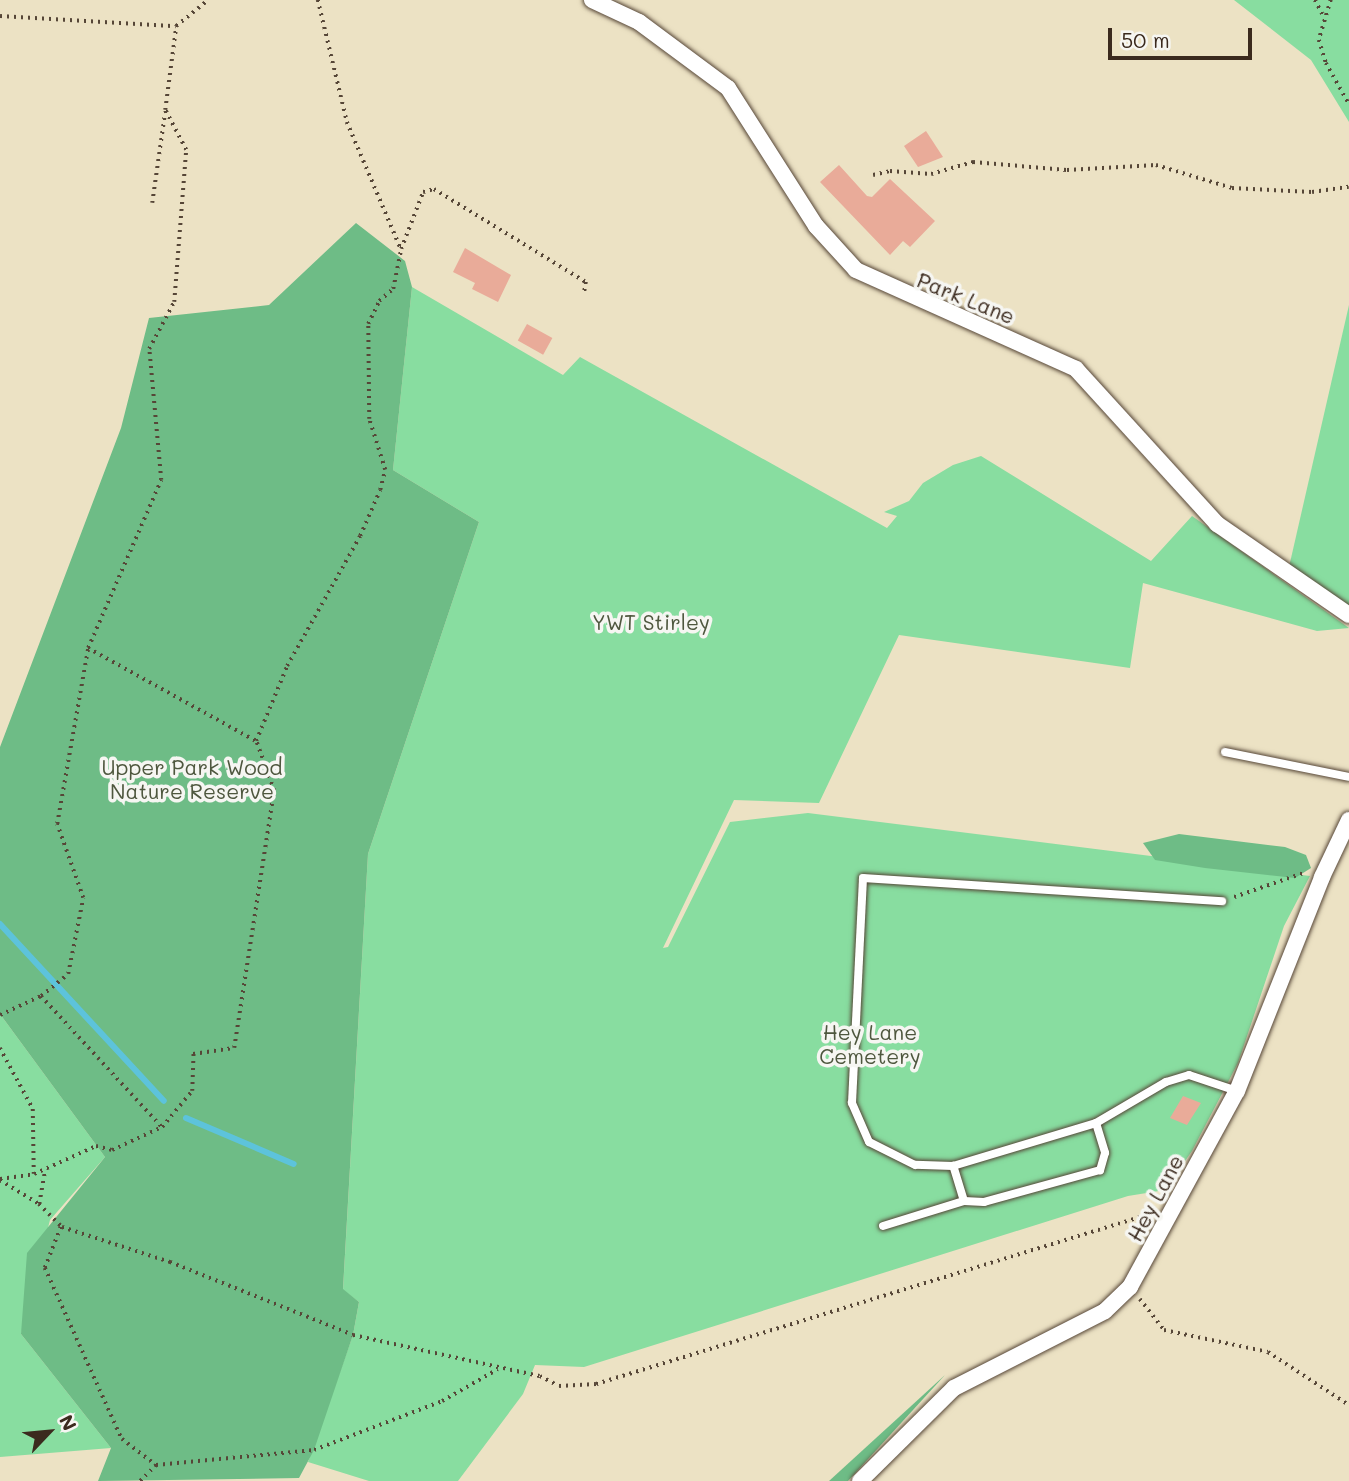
<!DOCTYPE html>
<style>
body{margin:0}
#map{position:relative;width:1349px;height:1481px;overflow:hidden;background:#ece2c4;font-family:Mali,sans-serif}
div>[style]{position:absolute}
.green>*{inset:0;background:#88dda0}
.forest>*{inset:0;background:#6ebc86}
.stream>*{height:6px;margin:-3px;padding:0 3px;transform-origin:3px;border-radius:3px;background:#5dc3db}
.building>*{inset:0;background:#e9ab99;transform-origin:0 0}
.path>*{height:3.5px;margin-top:-1.75px;transform-origin:0;background:repeating-linear-gradient(90deg,#564637 0 2px,transparent 0 7px)}
.roads{filter:drop-shadow(0 0 2px #564637) drop-shadow(0 0 2px #564637)}
.lane>*{height:8px;margin:-4px;padding:0 4px;transform-origin:4px;border-radius:4px;background:#fff}
.street>*{height:16px;margin:-8px;padding:0 8px;transform-origin:8px;border-radius:8px;background:#fff}
span{translate:-50% -50%;white-space:nowrap;text-align:center;line-height:1.15;-webkit-text-stroke:7px #f6f6f2;paint-order:stroke}
.street-label{font-size:21px;color:#3b2a1e}
.park-label{font-size:21px;color:#4e573e}
.north{position:absolute;left:14px;top:1397px;width:70px;height:70px;-webkit-text-stroke:5px #f6f6f2;paint-order:stroke;rotate:64deg;font-size:19px;font-weight:700;line-height:28px;text-align:center;color:#3b2a1e}
.north::after{content:'';display:block;margin:auto;width:24px;height:32px;background:#3b2a1e;clip-path:polygon(50% 0,100% 100%,50% 72%,0 100%)}
.scale{position:absolute;left:1108px;top:28px;width:144px;height:32px;box-sizing:border-box;border:4px solid #3b2a1e;border-top:0;padding-left:9px;font-size:21px;line-height:24px;white-space:nowrap;color:#3b2a1e;-webkit-text-stroke:5px #f6f6f2;paint-order:stroke}
</style>
<div id="map">
<div class="green">
<div style="clip-path:polygon(1234px 0,1349px 0,1349px 122px,1311px 60px)"></div>
<div style="clip-path:polygon(412px 287px,563px 375px,580px 357px,887px 528px,897px 516px,884px 512px,909px 501px,923px 483px,953px 465px,981px 456px,1151px 561px,1192px 516px,1349px 628px,1317px 631px,1143px 583px,1130px 668px,899px 635px,819px 803px,734px 800px,663px 948px,668px 947px,730px 822px,808px 813px,1310px 876px,1284px 926px,1238px 1063px,1192px 1151px,1165px 1190px,1128px 1196px,584px 1367px,535px 1365px,523px 1394px,458px 1481px,369px 1481px,308px 1462px,353px 1335px,359px 1302px,343px 1290px,368px 854px,479px 522px,393px 470px)"></div>
<div style="clip-path:polygon(1349px 305px,1349px 609px,1289px 567px)"></div>
<div style="clip-path:polygon(0 1014px,105px 1157px,50px 1220px,21px 1334px,111px 1448px,0 1457px)"></div>
</div>
<div class="forest">
<div style="clip-path:polygon(356px 223px,405px 261px,412px 287px,393px 470px,479px 522px,368px 854px,343px 1289px,359px 1302px,353px 1335px,314px 1450px,299px 1478px,98px 1481px,111px 1448px,21px 1334px,27px 1253px,105px 1157px,0 1014px,0 747px,121px 428px,149px 318px,269px 305px)"></div>
<div style="clip-path:polygon(1179px 834px,1285px 847px,1306px 855px,1311px 868px,1295px 878px,1205px 868px,1155px 860px,1143px 843px)"></div>
<div style="clip-path:polygon(945px 1375px,848px 1481px,829px 1481px)"></div>
</div>
<div class="stream">
<div style="left:0;top:924px;width:241px;rotate:47.2deg"></div>
<div style="left:186px;top:1118px;width:117px;rotate:23.1deg"></div>
</div>
<div class="building">
<div style="clip-path:polygon(926px 131px,943px 157px,918px 167px,904px 146px)"></div>
<div style="clip-path:polygon(839px 165px,867px 196px,872px 197px,890px 179px,935px 221px,910px 247px,903px 241px,890px 255px,820px 182px)"></div>
<div style="clip-path:polygon(465px 248px,511px 275px,498px 302px,472px 289px,475px 283px,453px 272px)"></div>
<div style="left:527px;top:324px;width:29px;height:19px;rotate:29deg"></div>
<div style="clip-path:polygon(1183px 1096px,1201px 1103px,1187px 1125px,1170px 1118px)"></div>
</div>
<div class="path">
<div style="left:318px;top:0;width:125px;rotate:76.6deg"></div>
<div style="left:347px;top:122px;width:138px;rotate:67deg"></div>
<div style="left:1315px;top:0;width:19px;rotate:62deg"></div>
<div style="left:1331px;top:0;width:42px;rotate:106.7deg"></div>
<div style="left:1319px;top:40px;width:24px;rotate:73deg"></div>
<div style="left:1326px;top:63px;width:47px;rotate:60.7deg"></div>
<div style="left:0;top:16px;width:176px;rotate:3.3deg"></div>
<div style="left:873px;top:175px;width:17px;rotate:-13deg"></div>
<div style="left:890px;top:171px;width:41px;rotate:4.2deg"></div>
<div style="left:931px;top:174px;width:44px;rotate:-15.9deg"></div>
<div style="left:973px;top:162px;width:94px;rotate:4.9deg"></div>
<div style="left:1067px;top:170px;width:89px;rotate:-3.2deg"></div>
<div style="left:1156px;top:165px;width:79px;rotate:16.8deg"></div>
<div style="left:1232px;top:188px;width:80px;rotate:2.9deg"></div>
<div style="left:1312px;top:192px;width:37px;rotate:-8deg"></div>
<div style="left:152px;top:203px;width:92px;rotate:-81.9deg"></div>
<div style="left:88px;top:648px;width:192px;rotate:29deg"></div>
<div style="left:1234px;top:897px;width:76px;rotate:-19.1deg"></div>
<div style="left:41px;top:996px;width:178px;rotate:47.3deg"></div>
<div style="left:0;top:1015px;width:45px;rotate:-24.9deg"></div>
<div style="left:41px;top:996px;width:35px;rotate:-39deg"></div>
<div style="left:68px;top:974px;width:77px;rotate:-78.8deg"></div>
<div style="left:83px;top:898px;width:78px;rotate:-109.4deg"></div>
<div style="left:57px;top:824px;width:179px;rotate:-80deg"></div>
<div style="left:88px;top:648px;width:183px;rotate:-66.5deg"></div>
<div style="left:161px;top:480px;width:132px;rotate:-95.2deg"></div>
<div style="left:149px;top:349px;width:53px;rotate:-62deg"></div>
<div style="left:174px;top:302px;width:152px;rotate:-85.5deg"></div>
<div style="left:186px;top:150px;width:45px;rotate:-117.7deg"></div>
<div style="left:165px;top:110px;width:85px;rotate:-82.5deg"></div>
<div style="left:176px;top:26px;width:41px;rotate:-39.1deg"></div>
<div style="left:0;top:1048px;width:69px;rotate:61.6deg"></div>
<div style="left:33px;top:1109px;width:65px;rotate:89.1deg"></div>
<div style="left:0;top:1179px;width:34px;rotate:-8deg"></div>
<div style="left:34px;top:1174px;width:68px;rotate:-24.3deg"></div>
<div style="left:96px;top:1146px;width:16px;rotate:14deg"></div>
<div style="left:112px;top:1150px;width:55px;rotate:-24.7deg"></div>
<div style="left:162px;top:1127px;width:47px;rotate:-50.2deg"></div>
<div style="left:192px;top:1091px;width:37px;rotate:-88deg"></div>
<div style="left:193px;top:1054px;width:41px;rotate:-8.3deg"></div>
<div style="left:234px;top:1048px;width:260px;rotate:-81.2deg"></div>
<div style="left:274px;top:791px;width:53px;rotate:-109.8deg"></div>
<div style="left:256px;top:741px;width:81px;rotate:-67.5deg"></div>
<div style="left:287px;top:666px;width:149px;rotate:-60.7deg"></div>
<div style="left:360px;top:536px;width:50px;rotate:-66.5deg"></div>
<div style="left:380px;top:490px;width:21px;rotate:-76deg"></div>
<div style="left:385px;top:470px;width:53px;rotate:-107.4deg"></div>
<div style="left:369px;top:419px;width:95px;rotate:-90.6deg"></div>
<div style="left:368px;top:324px;width:25px;rotate:-64deg"></div>
<div style="left:379px;top:301px;width:18px;rotate:-41deg"></div>
<div style="left:393px;top:289px;width:41px;rotate:-78.7deg"></div>
<div style="left:401px;top:249px;width:61px;rotate:-68.9deg"></div>
<div style="left:423px;top:192px;width:11px;rotate:-15deg"></div>
<div style="left:434px;top:189px;width:178px;rotate:31.5deg"></div>
<div style="left:586px;top:282px;width:12px;rotate:99deg"></div>
<div style="left:0;top:1180px;width:46px;rotate:31.6deg"></div>
<div style="left:39px;top:1204px;width:33px;rotate:45deg"></div>
<div style="left:62px;top:1227px;width:114px;rotate:18deg"></div>
<div style="left:170px;top:1262px;width:197px;rotate:21.7deg"></div>
<div style="left:353px;top:1335px;width:191px;rotate:12.4deg"></div>
<div style="left:540px;top:1376px;width:21px;rotate:28deg"></div>
<div style="left:559px;top:1386px;width:37px;rotate:-3deg"></div>
<div style="left:596px;top:1384px;width:579px;rotate:-17.06deg"></div>
<div style="left:39px;top:1204px;width:35px;rotate:-80deg"></div>
<div style="left:61px;top:1227px;width:44px;rotate:111.3deg"></div>
<div style="left:45px;top:1268px;width:188px;rotate:65.8deg"></div>
<div style="left:122px;top:1439px;width:43px;rotate:37.4deg"></div>
<div style="left:1140px;top:1299px;width:39px;rotate:52deg"></div>
<div style="left:1164px;top:1330px;width:106px;rotate:11.9deg"></div>
<div style="left:1268px;top:1352px;width:97px;rotate:33.2deg"></div>
<div style="left:140px;top:1481px;width:23px;rotate:-45deg"></div>
<div style="left:156px;top:1465px;width:159px;rotate:-5.4deg"></div>
<div style="left:314px;top:1450px;width:137px;rotate:-20.9deg"></div>
<div style="left:442px;top:1401px;width:64px;rotate:-29.7deg"></div>
</div>
<div class="roads">
<div class="lane">
<div style="left:1225px;top:752px;width:126px;rotate:11.4deg"></div>
<div style="left:1096px;top:1123px;width:31px;rotate:73deg"></div>
<div style="left:1105px;top:1153px;width:18px;rotate:106deg"></div>
<div style="left:1100px;top:1170px;width:120px;rotate:164.6deg"></div>
<div style="left:984px;top:1202px;width:20px;rotate:-177deg"></div>
<div style="left:964px;top:1201px;width:37px;rotate:-107deg"></div>
<div style="left:953px;top:1166px;width:149px;rotate:-16.7deg"></div>
<div style="left:1096px;top:1123px;width:81px;rotate:-30.4deg"></div>
<div style="left:1166px;top:1082px;width:24px;rotate:-17deg"></div>
<div style="left:1189px;top:1075px;width:51px;rotate:18.4deg"></div>
<div style="left:953px;top:1166px;width:38px;rotate:-178deg"></div>
<div style="left:915px;top:1165px;width:51px;rotate:-153.4deg"></div>
<div style="left:869px;top:1142px;width:43px;rotate:-113.6deg"></div>
<div style="left:852px;top:1103px;width:225px;rotate:-87.2deg"></div>
<div style="left:863px;top:878px;width:360px;rotate:3.7deg"></div>
<div style="left:883px;top:1226px;width:85px;rotate:-17.2deg"></div>
</div>
<div class="street">
<div style="left:592px;top:0;width:52px;rotate:25.1deg"></div>
<div style="left:639px;top:22px;width:111px;rotate:36.6deg"></div>
<div style="left:728px;top:88px;width:164px;rotate:57.5deg"></div>
<div style="left:816px;top:226px;width:59px;rotate:47.7deg"></div>
<div style="left:856px;top:270px;width:241px;rotate:24.2deg"></div>
<div style="left:1076px;top:369px;width:210px;rotate:47.7deg"></div>
<div style="left:1217px;top:524px;width:160px;rotate:34.6deg"></div>
<div style="left:860px;top:1481px;width:132px;rotate:-44.7deg"></div>
<div style="left:954px;top:1388px;width:169px;rotate:-27deg"></div>
<div style="left:1105px;top:1311px;width:35px;rotate:-44deg"></div>
<div style="left:1130px;top:1287px;width:223px;rotate:-61.4deg"></div>
<div style="left:1237px;top:1091px;width:230px;rotate:-68.3deg"></div>
<div style="left:1322px;top:877px;width:63px;rotate:-64.7deg"></div>
</div>
</div>
<div class="street-label">
<span style="left:966px;top:298px;rotate:22deg">Park Lane</span>
<span style="left:1155px;top:1198px;rotate:-62deg">Hey Lane</span>
</div>
<div class="park-label">
<span style="left:651px;top:622px">YWT Stirley</span>
<span style="left:192px;top:779px">Upper Park Wood<br>Nature Reserve</span>
<span style="left:870px;top:1044px">Hey Lane<br>Cemetery</span>
</div>
<div class="north">N</div>
<div class="scale">50 m</div>
</div>
